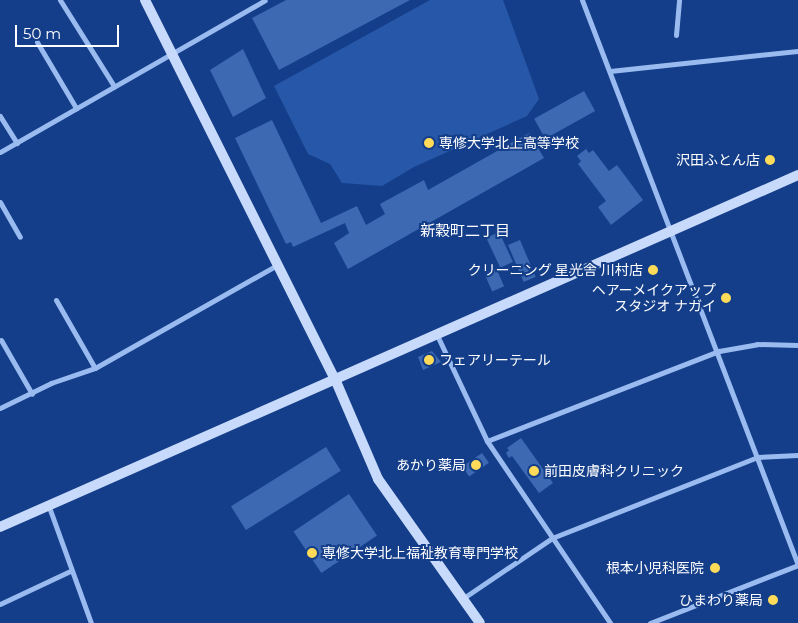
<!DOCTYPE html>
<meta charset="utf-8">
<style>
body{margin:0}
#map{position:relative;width:798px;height:623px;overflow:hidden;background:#143e89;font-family:Montserrat,"Noto Sans JP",sans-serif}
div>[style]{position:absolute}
.green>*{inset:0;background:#2657a8}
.building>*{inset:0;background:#3c69b2;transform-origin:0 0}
.street>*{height:5px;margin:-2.5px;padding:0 2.5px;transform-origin:2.5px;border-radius:2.5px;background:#9abbf0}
.secondary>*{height:10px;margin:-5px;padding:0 5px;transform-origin:5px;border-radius:5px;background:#c8dafb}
.dots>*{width:14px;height:14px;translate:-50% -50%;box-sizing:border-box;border:2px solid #143e89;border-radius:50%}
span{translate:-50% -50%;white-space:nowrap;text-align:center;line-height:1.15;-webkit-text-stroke:4px #143e89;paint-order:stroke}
.poi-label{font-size:14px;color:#fff}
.left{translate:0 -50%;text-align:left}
.right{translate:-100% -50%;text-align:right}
.neighbourhood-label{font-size:15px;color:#fff}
.scale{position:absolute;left:15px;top:25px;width:104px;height:22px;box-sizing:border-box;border:2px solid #fff;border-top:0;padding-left:6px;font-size:15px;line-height:18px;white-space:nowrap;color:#fff;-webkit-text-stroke:4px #143e89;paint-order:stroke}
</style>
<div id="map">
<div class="green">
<div style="clip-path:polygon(430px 0,503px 0,539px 99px,527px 116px,414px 167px,382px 186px,342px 183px,330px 164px,308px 154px,274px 86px)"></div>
</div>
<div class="building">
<div style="clip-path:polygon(286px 0,410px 0,279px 70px,252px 18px)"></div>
<div style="clip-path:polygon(243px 49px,266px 98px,233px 117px,210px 70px)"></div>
<div style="left:584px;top:91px;width:23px;height:57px;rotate:61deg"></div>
<div style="clip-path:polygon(272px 120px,321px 223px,357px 206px,366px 225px,385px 214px,380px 204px,424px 180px,428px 190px,529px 133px,544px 158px,348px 269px,334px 243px,349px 233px,345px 223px,293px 247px,291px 242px,286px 244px,235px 138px)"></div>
<div style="clip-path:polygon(586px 149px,589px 153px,593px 150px,609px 171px,617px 165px,643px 200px,611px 225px,598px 207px,606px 201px,578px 164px,581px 161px,577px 156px)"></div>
<div style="left:499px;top:232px;width:33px;height:14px;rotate:65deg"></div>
<div style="left:520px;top:240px;width:40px;height:13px;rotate:67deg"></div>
<div style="left:496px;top:268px;width:20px;height:13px;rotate:66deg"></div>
<div style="clip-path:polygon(432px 351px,441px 362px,423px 370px,418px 357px)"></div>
<div style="clip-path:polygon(521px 438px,553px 483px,539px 493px,512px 456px,509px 458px,506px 453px,509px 450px,507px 448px)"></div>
<div style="left:326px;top:447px;width:28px;height:112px;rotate:58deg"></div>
<div style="left:482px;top:453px;width:12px;height:24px;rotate:55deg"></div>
<div style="left:349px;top:494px;width:50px;height:67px;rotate:56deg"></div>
</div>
<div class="street">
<div style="left:60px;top:0;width:102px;rotate:57.9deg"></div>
<div style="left:582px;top:0;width:605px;rotate:69.08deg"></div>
<div style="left:676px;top:35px;width:35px;rotate:-85deg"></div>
<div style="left:37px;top:42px;width:77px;rotate:59.4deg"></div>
<div style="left:610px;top:71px;width:189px;rotate:-6.1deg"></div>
<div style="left:0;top:116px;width:32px;rotate:58deg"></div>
<div style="left:0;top:152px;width:305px;rotate:-29.8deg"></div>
<div style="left:0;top:202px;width:40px;rotate:60.3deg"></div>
<div style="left:56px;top:300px;width:78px;rotate:60.2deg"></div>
<div style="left:436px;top:333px;width:119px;rotate:64.7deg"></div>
<div style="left:487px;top:441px;width:220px;rotate:55.9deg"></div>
<div style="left:1px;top:340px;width:62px;rotate:60.1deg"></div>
<div style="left:0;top:408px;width:57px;rotate:-26.1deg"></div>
<div style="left:51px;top:383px;width:46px;rotate:-18.8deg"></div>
<div style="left:95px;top:368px;width:209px;rotate:-29.5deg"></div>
<div style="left:487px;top:441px;width:249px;rotate:-21.2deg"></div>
<div style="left:719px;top:351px;width:39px;rotate:-10deg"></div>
<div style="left:757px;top:344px;width:41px;rotate:1.4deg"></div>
<div style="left:49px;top:507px;width:123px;rotate:70.1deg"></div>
<div style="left:462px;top:599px;width:109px;rotate:-34.1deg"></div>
<div style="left:552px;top:538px;width:221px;rotate:-21.5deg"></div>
<div style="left:758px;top:457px;width:40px;rotate:-2.9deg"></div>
<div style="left:0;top:604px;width:77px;rotate:-25.2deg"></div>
<div style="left:650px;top:623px;width:159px;rotate:-21.4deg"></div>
</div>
<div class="secondary">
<div style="left:145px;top:0;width:424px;rotate:63.4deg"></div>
<div style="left:335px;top:379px;width:109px;rotate:66.7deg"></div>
<div style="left:378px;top:479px;width:176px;rotate:54.7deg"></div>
<div style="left:0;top:527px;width:872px;rotate:-23.8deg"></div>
</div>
<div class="dots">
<div style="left:429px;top:143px;background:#ffdb59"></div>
<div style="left:770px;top:160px;background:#ffdb59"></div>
<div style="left:653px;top:270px;background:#ffdb59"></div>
<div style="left:726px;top:298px;background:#ffdb59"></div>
<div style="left:429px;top:360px;background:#ffdb59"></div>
<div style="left:476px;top:465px;background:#ffdb59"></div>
<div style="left:534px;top:471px;background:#ffdb59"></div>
<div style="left:312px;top:553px;background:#ffdb59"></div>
<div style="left:715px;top:568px;background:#ffdb59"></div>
<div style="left:773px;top:600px;background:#ffdb59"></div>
</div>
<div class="poi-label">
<span class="left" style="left:439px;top:143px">専修大学北上高等学校</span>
<span class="right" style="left:760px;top:160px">沢田ふとん店</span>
<span class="right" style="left:643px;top:270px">クリーニング 星光舎 川村店</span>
<span class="right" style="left:716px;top:298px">ヘアーメイクアップ<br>スタジオ ナガイ</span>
<span class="left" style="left:439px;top:360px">フェアリーテール</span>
<span class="right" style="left:466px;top:465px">あかり薬局</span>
<span class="left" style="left:544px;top:471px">前田皮膚科クリニック</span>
<span class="left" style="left:322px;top:553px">専修大学北上福祉教育専門学校</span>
<span class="right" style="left:704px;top:568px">根本小児科医院</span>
<span class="right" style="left:763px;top:600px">ひまわり薬局</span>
</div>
<div class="neighbourhood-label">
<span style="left:465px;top:231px">新穀町二丁目</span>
</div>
<div class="scale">50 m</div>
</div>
